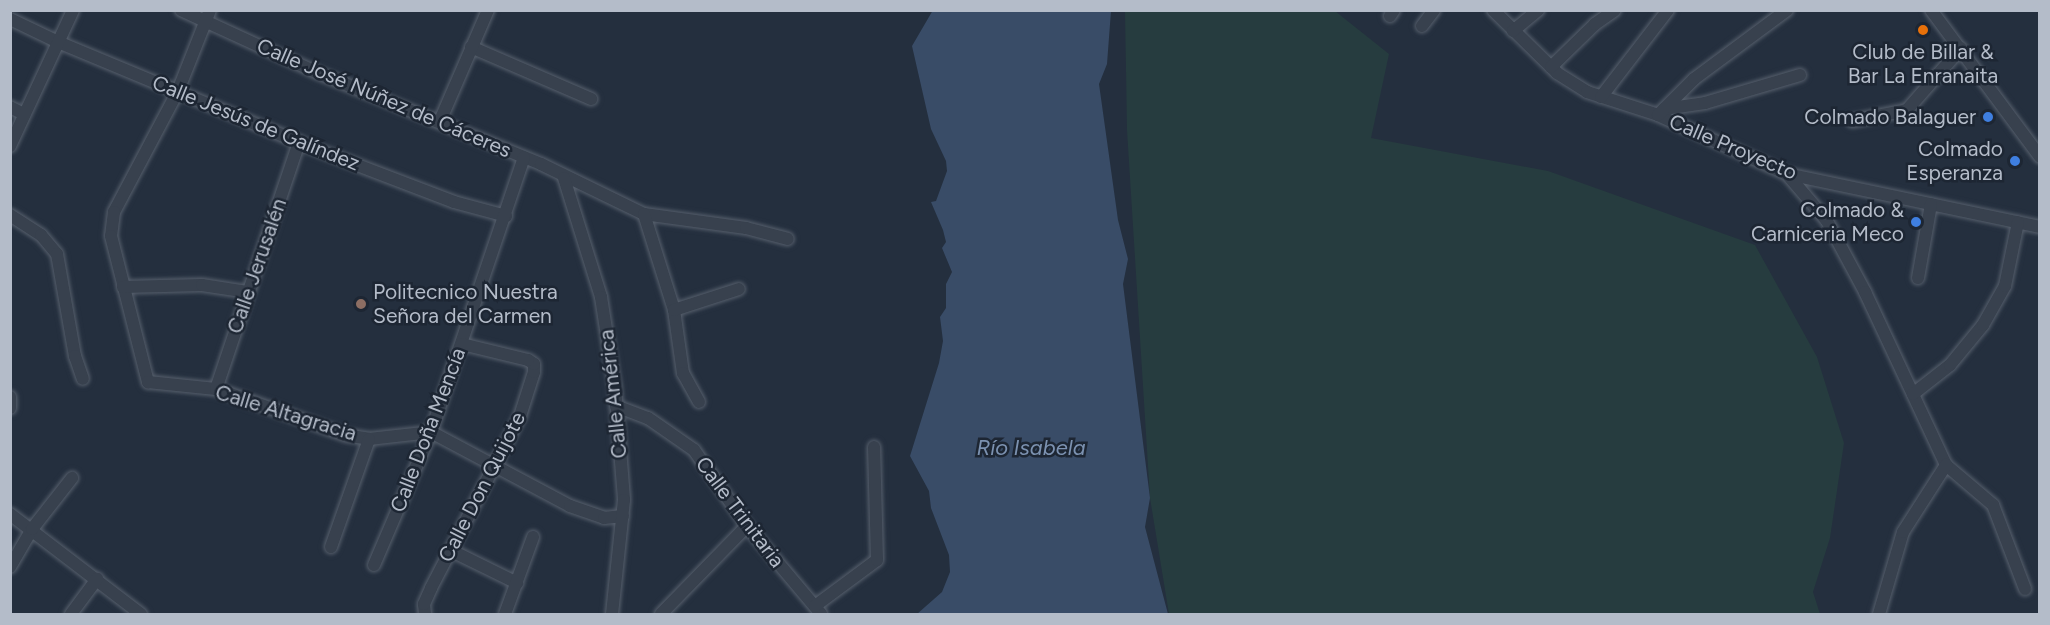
<!DOCTYPE html>
<meta charset="utf-8">
<style>
body{margin:0}
#map{position:relative;width:2050px;height:625px;overflow:hidden;background:#242f3e;font-family:Figtree,sans-serif}
div>[style]{position:absolute}
.green>*{inset:0;background:#263c3f}
.water>*{inset:0;background:#394c67}
.roads{filter:drop-shadow(0 0 2px #565f6c) drop-shadow(0 0 2px #565f6c)}
.street>*{height:12px;margin:-6px;padding:0 6px;transform-origin:6px;border-radius:6px;background:#38414e}
.dots>*{width:16px;height:16px;translate:-50% -50%;box-sizing:border-box;border:3px solid #1d2633;border-radius:50%}
span{translate:-50% -50%;white-space:nowrap;text-align:center;line-height:1.15;-webkit-text-stroke:5px #1d2633;paint-order:stroke}
.poi-label{font-size:21px;color:#b4bcc9}
.right{translate:-100% -50%;text-align:right}
.left{translate:0 -50%;text-align:left}
.street-label{font-size:21px;color:#b4bcc9}
.water-label{font-size:22px;color:#7c92b1;font-style:italic}
.frame{position:absolute;inset:0;border:12px solid #b4bcc9;pointer-events:none}
</style>
<div id="map">
<div class="green">
<div style="clip-path:polygon(1125px 11px,1335px 11px,1389px 54px,1371px 138px,1548px 171px,1755px 245px,1817px 357px,1844px 443px,1830px 538px,1813px 592px,1820px 614px,1169px 614px,1150px 498px,1127px 130px)"></div>
</div>
<div class="water">
<div style="clip-path:polygon(933px 10px,1111px 11px,1107px 64px,1099px 84px,1118px 220px,1128px 259px,1123px 284px,1150px 498px,1145px 527px,1168px 614px,917px 614px,942px 592px,950px 572px,949px 555px,931px 508px,929px 491px,910px 456px,939px 363px,943px 341px,940px 317px,946px 308px,946px 284px,952px 272px,942px 248px,946px 242px,943px 230px,931px 202px,936px 201px,947px 171px,946px 161px,931px 129px,912px 46px)"></div>
</div>
<div class="roads">
<div class="street">
<div style="left:181px;top:10px;width:151px;rotate:24.7deg"></div>
<div style="left:318px;top:73px;width:241px;rotate:22.2deg"></div>
<div style="left:541px;top:164px;width:114px;rotate:25.9deg"></div>
<div style="left:644px;top:214px;width:103px;rotate:7.8deg"></div>
<div style="left:746px;top:228px;width:43px;rotate:14.7deg"></div>
<div style="left:210px;top:10px;width:87px;rotate:111.6deg"></div>
<div style="left:178px;top:91px;width:137px;rotate:117.9deg"></div>
<div style="left:114px;top:212px;width:24px;rotate:97deg"></div>
<div style="left:111px;top:236px;width:151px;rotate:75.8deg"></div>
<div style="left:148px;top:382px;width:68px;rotate:5.9deg"></div>
<div style="left:216px;top:389px;width:137px;rotate:19.6deg"></div>
<div style="left:345px;top:435px;width:24px;rotate:9deg"></div>
<div style="left:369px;top:439px;width:62px;rotate:-6.4deg"></div>
<div style="left:431px;top:432px;width:157px;rotate:28deg"></div>
<div style="left:570px;top:506px;width:36px;rotate:19deg"></div>
<div style="left:604px;top:518px;width:19px;rotate:-6deg"></div>
<div style="left:1493px;top:10px;width:90px;rotate:44.5deg"></div>
<div style="left:1557px;top:73px;width:36px;rotate:32deg"></div>
<div style="left:1587px;top:92px;width:75px;rotate:17.9deg"></div>
<div style="left:1658px;top:115px;width:142px;rotate:24.6deg"></div>
<div style="left:1787px;top:174px;width:258px;rotate:11.8deg"></div>
<div style="left:1931px;top:10px;width:183px;rotate:53.4deg"></div>
<div style="left:1390px;top:16px;width:7px;rotate:-56deg"></div>
<div style="left:10px;top:19px;width:53px;rotate:25.6deg"></div>
<div style="left:58px;top:42px;width:273px;rotate:22.6deg"></div>
<div style="left:310px;top:147px;width:154px;rotate:20.9deg"></div>
<div style="left:454px;top:202px;width:54px;rotate:15.1deg"></div>
<div style="left:1422px;top:26px;width:20px;rotate:-53deg"></div>
<div style="left:1513px;top:31px;width:33px;rotate:-40deg"></div>
<div style="left:471px;top:47px;width:131px;rotate:23.4deg"></div>
<div style="left:1551px;top:67px;width:62px;rotate:-44.3deg"></div>
<div style="left:1595px;top:24px;width:24px;rotate:-35deg"></div>
<div style="left:1601px;top:97px;width:110px;rotate:-52.4deg"></div>
<div style="left:10px;top:107px;width:16px;rotate:27deg"></div>
<div style="left:1664px;top:109px;width:41px;rotate:-8.3deg"></div>
<div style="left:1705px;top:103px;width:99px;rotate:-16.4deg"></div>
<div style="left:1658px;top:115px;width:51px;rotate:-45deg"></div>
<div style="left:1694px;top:79px;width:116px;rotate:-36.6deg"></div>
<div style="left:440px;top:121px;width:121px;rotate:-66.6deg"></div>
<div style="left:1852px;top:121px;width:56px;rotate:-11.3deg"></div>
<div style="left:1907px;top:110px;width:82px;rotate:-48.9deg"></div>
<div style="left:10px;top:146px;width:150px;rotate:-65.1deg"></div>
<div style="left:1787px;top:174px;width:62px;rotate:49.6deg"></div>
<div style="left:1827px;top:221px;width:81px;rotate:61.8deg"></div>
<div style="left:1865px;top:292px;width:191px;rotate:64.9deg"></div>
<div style="left:564px;top:178px;width:125px;rotate:72.7deg"></div>
<div style="left:601px;top:297px;width:91px;rotate:81.2deg"></div>
<div style="left:615px;top:387px;width:113px;rotate:85.4deg"></div>
<div style="left:624px;top:500px;width:115px;rotate:96deg"></div>
<div style="left:644px;top:214px;width:101px;rotate:72.6deg"></div>
<div style="left:674px;top:310px;width:64px;rotate:81.9deg"></div>
<div style="left:683px;top:373px;width:33px;rotate:61deg"></div>
<div style="left:10px;top:215px;width:37px;rotate:33deg"></div>
<div style="left:41px;top:235px;width:25px;rotate:50deg"></div>
<div style="left:57px;top:254px;width:104px;rotate:80deg"></div>
<div style="left:75px;top:356px;width:24px;rotate:71deg"></div>
<div style="left:1918px;top:278px;width:75px;rotate:-80deg"></div>
<div style="left:123px;top:287px;width:79px;rotate:-1.5deg"></div>
<div style="left:202px;top:285px;width:47px;rotate:8.7deg"></div>
<div style="left:674px;top:310px;width:68px;rotate:-17.9deg"></div>
<div style="left:216px;top:389px;width:261px;rotate:-71.4deg"></div>
<div style="left:1913px;top:394px;width:47px;rotate:-38.1deg"></div>
<div style="left:1950px;top:365px;width:52px;rotate:-50.5deg"></div>
<div style="left:1983px;top:325px;width:45px;rotate:-60.6deg"></div>
<div style="left:2005px;top:286px;width:65px;rotate:-78.5deg"></div>
<div style="left:10px;top:397px;width:11px;rotate:90deg"></div>
<div style="left:616px;top:406px;width:34px;rotate:21deg"></div>
<div style="left:648px;top:418px;width:56px;rotate:34.8deg"></div>
<div style="left:694px;top:450px;width:93px;rotate:55.1deg"></div>
<div style="left:747px;top:526px;width:115px;rotate:49.9deg"></div>
<div style="left:1946px;top:465px;width:62px;rotate:40.4deg"></div>
<div style="left:1993px;top:505px;width:90px;rotate:69.1deg"></div>
<div style="left:10px;top:514px;width:165px;rotate:37.4deg"></div>
<div style="left:331px;top:547px;width:114px;rotate:-70.6deg"></div>
<div style="left:450px;top:550px;width:75px;rotate:26.2deg"></div>
<div style="left:374px;top:565px;width:145px;rotate:-66.8deg"></div>
<div style="left:431px;top:432px;width:290px;rotate:-71.3deg"></div>
<div style="left:10px;top:567px;width:44px;rotate:-59.9deg"></div>
<div style="left:32px;top:529px;width:65px;rotate:-51.9deg"></div>
<div style="left:815px;top:606px;width:77px;rotate:-36.6deg"></div>
<div style="left:877px;top:560px;width:113px;rotate:-91.5deg"></div>
<div style="left:71px;top:614px;width:44px;rotate:-53.4deg"></div>
<div style="left:425px;top:614px;width:10px;rotate:-96deg"></div>
<div style="left:424px;top:604px;width:17px;rotate:-66deg"></div>
<div style="left:431px;top:588px;width:194px;rotate:-62.6deg"></div>
<div style="left:520px;top:416px;width:46px;rotate:-72.3deg"></div>
<div style="left:534px;top:372px;width:8px;rotate:-90deg"></div>
<div style="left:534px;top:364px;width:7px;rotate:-146deg"></div>
<div style="left:528px;top:360px;width:68px;rotate:-166.4deg"></div>
<div style="left:505px;top:614px;width:82px;rotate:-70deg"></div>
<div style="left:661px;top:614px;width:123px;rotate:-45.7deg"></div>
<div style="left:1879px;top:614px;width:85px;rotate:-73.7deg"></div>
<div style="left:1903px;top:532px;width:80px;rotate:-57.3deg"></div>
</div>
</div>
<div class="dots">
<div style="left:1923px;top:30px;background:#e8710a"></div>
<div style="left:1988px;top:117px;background:#3f7fe0"></div>
<div style="left:2015px;top:161px;background:#3f7fe0"></div>
<div style="left:1916px;top:222px;background:#3f7fe0"></div>
<div style="left:361px;top:304px;background:#8d6e63"></div>
</div>
<div class="poi-label">
<span style="left:1923px;top:64px">Club de Billar &amp;<br>Bar La Enranaita</span>
<span class="right" style="left:1976px;top:117px">Colmado Balaguer</span>
<span class="right" style="left:2003px;top:161px">Colmado<br>Esperanza</span>
<span class="right" style="left:1904px;top:222px">Colmado &amp;<br>Carniceria Meco</span>
<span class="left" style="left:373px;top:304px">Politecnico Nuestra<br>Señora del Carmen</span>
</div>
<div class="street-label">
<span style="left:384px;top:98px;rotate:23deg">Calle José Núñez de Cáceres</span>
<span style="left:256px;top:123px;rotate:22deg">Calle Jesús de Galíndez</span>
<span style="left:1733px;top:147px;rotate:23deg">Calle Proyecto</span>
<span style="left:257px;top:266px;rotate:-71deg">Calle Jerusalén</span>
<span style="left:613px;top:394px;rotate:-96deg">Calle América</span>
<span style="left:286px;top:413px;rotate:17deg">Calle Altagracia</span>
<span style="left:428px;top:430px;rotate:-69deg">Calle Doña Mencía</span>
<span style="left:482px;top:487px;rotate:-63deg">Calle Don Quijote</span>
<span style="left:740px;top:512px;rotate:53deg">Calle Trinitaria</span>
</div>
<div class="water-label">
<span style="left:1031px;top:448px">Río Isabela</span>
</div>
<div class="frame"></div>
</div>
